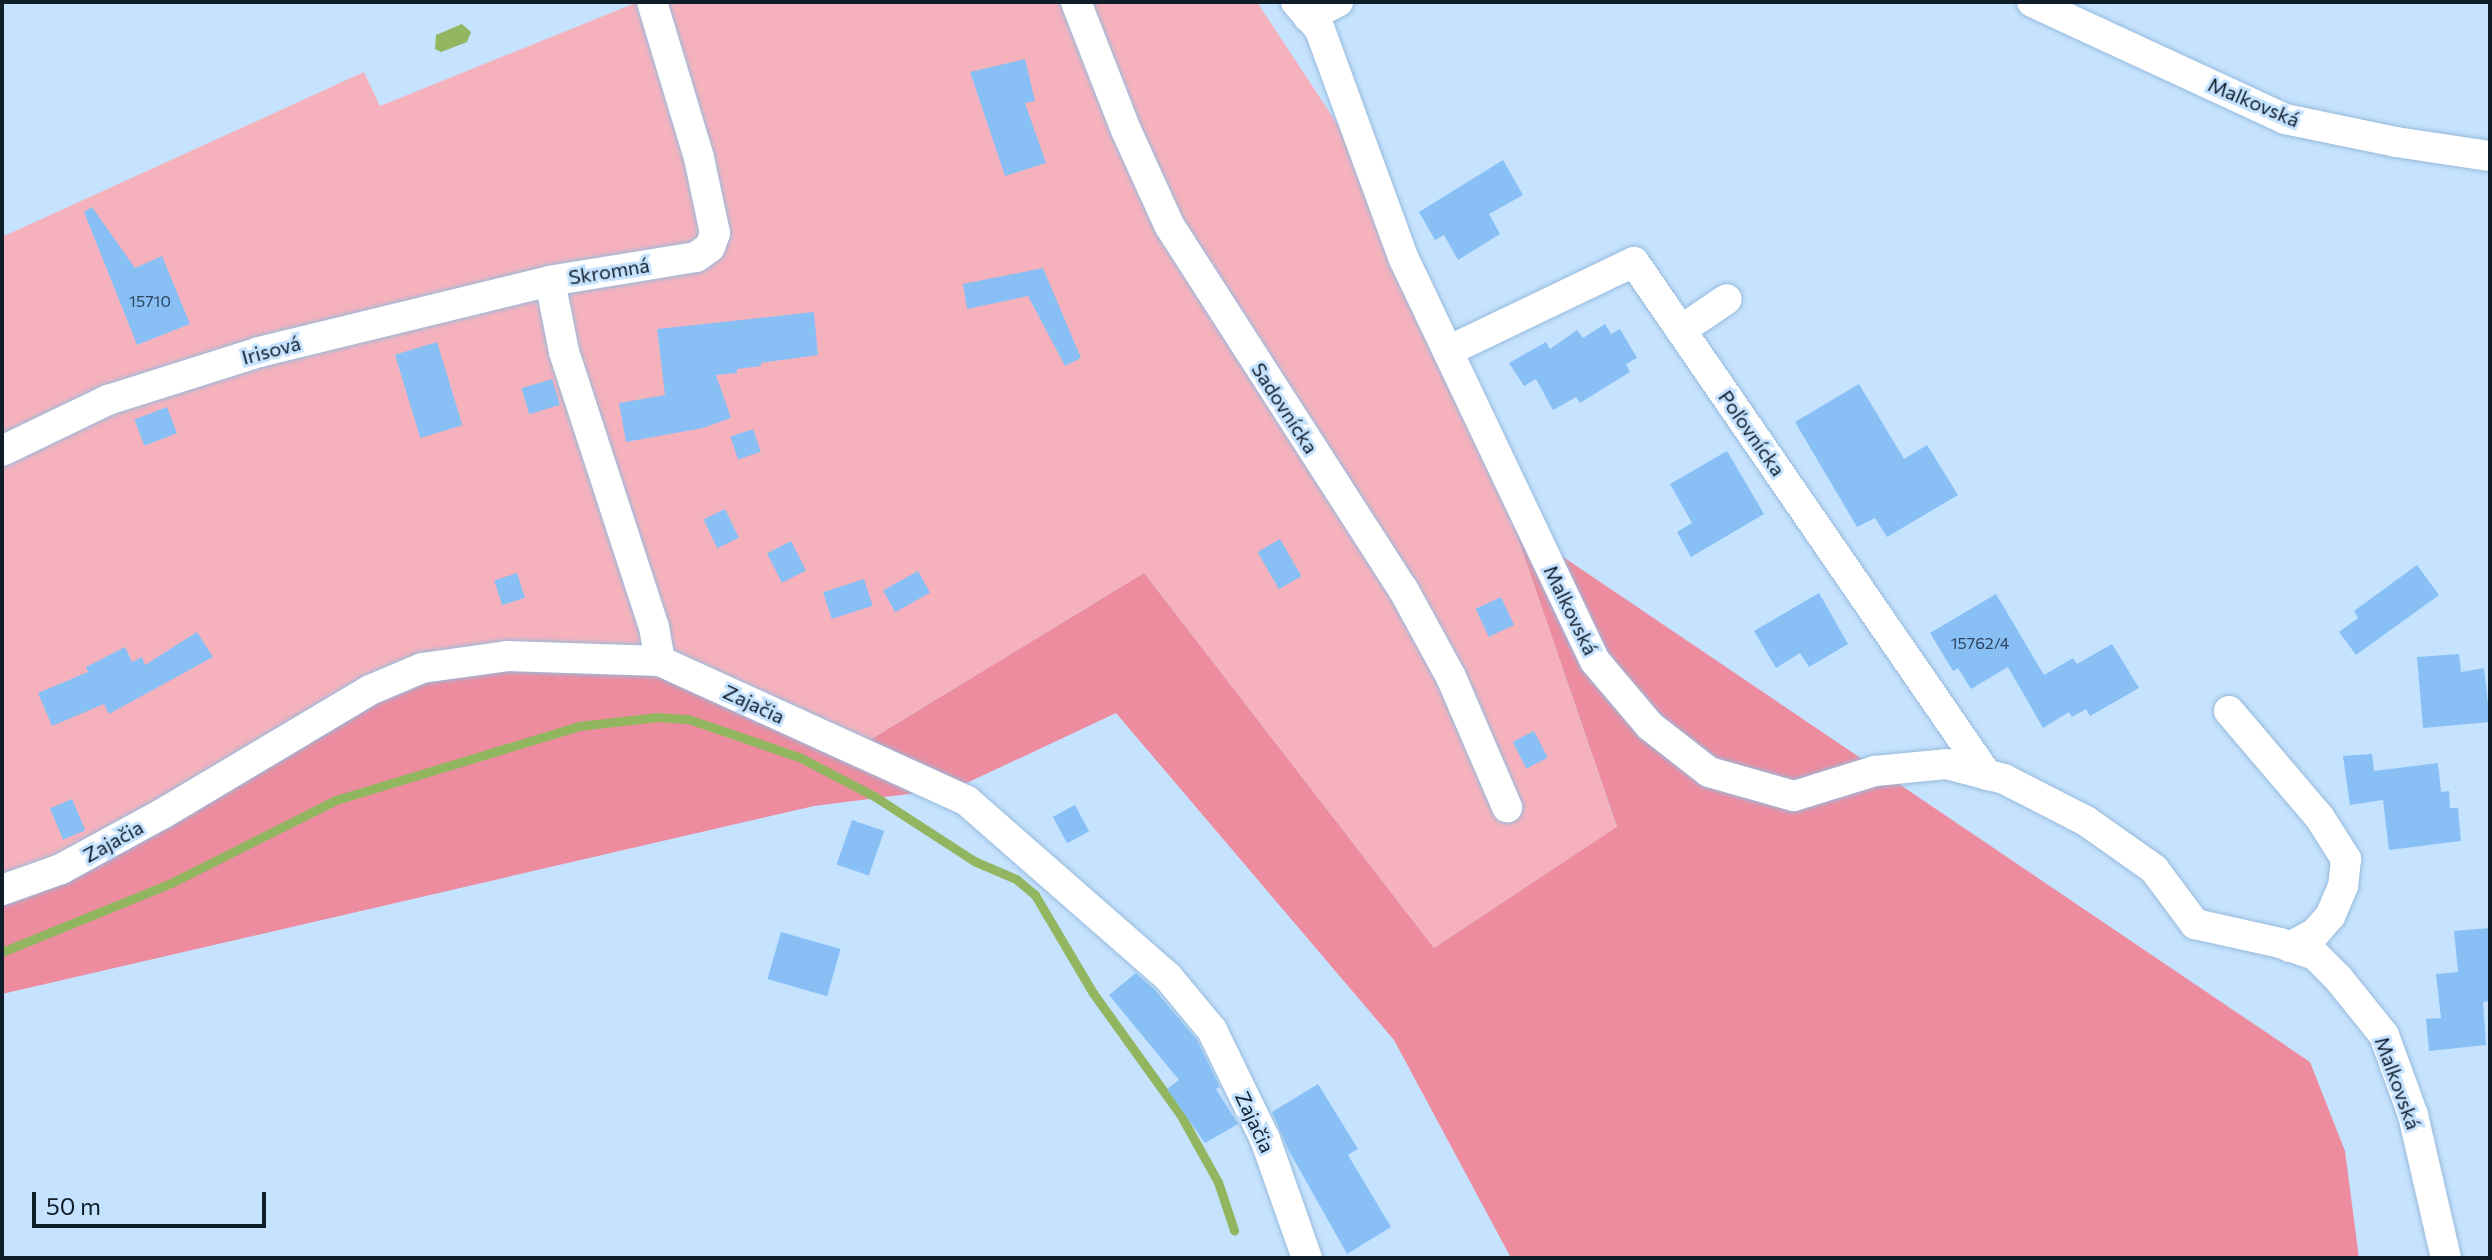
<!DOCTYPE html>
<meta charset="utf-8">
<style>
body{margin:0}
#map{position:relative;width:2492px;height:1260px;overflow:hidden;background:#c5e2fe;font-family:Commissioner,sans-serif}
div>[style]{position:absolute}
.green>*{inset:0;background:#f5b2bd}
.forest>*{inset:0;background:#ed8c9f}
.water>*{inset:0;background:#92b660}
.stream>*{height:9px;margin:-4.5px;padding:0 4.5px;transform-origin:4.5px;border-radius:4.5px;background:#92b660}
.building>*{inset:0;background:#88c0f5;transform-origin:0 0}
.roads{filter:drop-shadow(0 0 2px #97badc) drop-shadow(0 0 2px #97badc)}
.street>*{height:30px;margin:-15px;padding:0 15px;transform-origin:15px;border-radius:15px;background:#fff}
span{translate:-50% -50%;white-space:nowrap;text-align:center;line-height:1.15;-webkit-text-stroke:6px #c5e2fe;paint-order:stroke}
.number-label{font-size:16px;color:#2d455c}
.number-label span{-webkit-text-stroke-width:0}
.street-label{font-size:20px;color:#0f1c29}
.frame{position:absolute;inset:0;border:4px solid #0f1c29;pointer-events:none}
.scale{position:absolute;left:32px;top:1192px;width:234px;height:36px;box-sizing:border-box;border:4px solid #0f1c29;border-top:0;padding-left:10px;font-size:24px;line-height:28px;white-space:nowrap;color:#0f1c29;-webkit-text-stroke:6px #c5e2fe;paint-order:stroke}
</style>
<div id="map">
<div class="green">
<div style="clip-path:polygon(638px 2px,1257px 2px,1338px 125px,1513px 523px,1617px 828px,1434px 948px,1144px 573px,870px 740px,2px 885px,2px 237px,364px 72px,380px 106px)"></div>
</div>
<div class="forest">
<div style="clip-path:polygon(1513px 523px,2310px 1062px,2345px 1151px,2359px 1258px,1511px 1258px,1394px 1040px,1116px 713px,956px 788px,814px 806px,2px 994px,2px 885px,435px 665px,608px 655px,870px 740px,1144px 573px,1434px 948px,1617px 827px)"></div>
</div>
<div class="water">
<div style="clip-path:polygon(462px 24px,471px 32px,467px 42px,441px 52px,435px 49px,436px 35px)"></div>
</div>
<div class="stream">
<div style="left:2px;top:952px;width:183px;rotate:-22.2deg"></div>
<div style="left:171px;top:883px;width:185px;rotate:-26.7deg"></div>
<div style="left:336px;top:800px;width:254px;rotate:-16.9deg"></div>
<div style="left:579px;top:726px;width:79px;rotate:-6.6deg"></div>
<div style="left:657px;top:717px;width:31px;rotate:4deg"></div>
<div style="left:688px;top:719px;width:117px;rotate:18.9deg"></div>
<div style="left:799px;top:757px;width:85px;rotate:27.5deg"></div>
<div style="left:874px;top:796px;width:119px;rotate:33deg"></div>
<div style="left:974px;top:861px;width:46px;rotate:23.2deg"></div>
<div style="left:1016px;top:879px;width:25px;rotate:40deg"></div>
<div style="left:1035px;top:895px;width:114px;rotate:59.4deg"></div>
<div style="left:1093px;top:993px;width:149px;rotate:54.3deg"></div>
<div style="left:1180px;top:1114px;width:78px;rotate:60.8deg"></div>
<div style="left:1218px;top:1182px;width:51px;rotate:71.6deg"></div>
</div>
<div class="building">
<div style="clip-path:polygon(1025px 59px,1035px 101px,1025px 103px,1046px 163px,1005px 176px,970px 72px)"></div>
<div style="clip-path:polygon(1503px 160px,1523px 195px,1489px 214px,1500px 234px,1458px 260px,1444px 235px,1435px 240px,1419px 212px)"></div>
<div style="clip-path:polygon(92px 207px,135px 268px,162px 256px,190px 324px,137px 345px,84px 212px)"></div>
<div style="clip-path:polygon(1043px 268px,1081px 358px,1065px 366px,1028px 296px,967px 309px,963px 284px)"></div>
<div style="clip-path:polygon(814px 312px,818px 355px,761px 363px,761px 366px,737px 369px,737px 373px,716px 375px,731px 418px,703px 428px,626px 442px,619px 403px,665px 395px,657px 329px)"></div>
<div style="clip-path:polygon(1605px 324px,1611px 334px,1620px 329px,1637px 358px,1626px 364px,1630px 372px,1580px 403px,1576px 397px,1553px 410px,1536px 379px,1524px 386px,1509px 363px,1546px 342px,1550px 349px,1577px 330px,1583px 338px)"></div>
<div style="left:437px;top:342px;width:87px;height:44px;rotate:73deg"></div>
<div style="left:552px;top:379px;width:27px;height:32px;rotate:73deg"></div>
<div style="clip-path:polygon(1859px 384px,1904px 459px,1927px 445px,1958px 495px,1887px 537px,1875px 518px,1857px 527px,1795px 422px)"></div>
<div style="left:167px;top:407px;width:28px;height:35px;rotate:69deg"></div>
<div style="left:753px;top:429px;width:24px;height:24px;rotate:71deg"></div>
<div style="clip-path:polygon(1727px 451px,1764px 514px,1691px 557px,1677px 532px,1692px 523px,1670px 484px)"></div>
<div style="left:725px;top:509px;width:32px;height:24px;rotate:64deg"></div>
<div style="left:1280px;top:539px;width:43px;height:26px;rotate:60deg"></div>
<div style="left:791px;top:541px;width:33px;height:27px;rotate:63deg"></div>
<div style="clip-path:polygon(2417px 565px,2439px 595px,2356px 655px,2339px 632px,2358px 618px,2354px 611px)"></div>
<div style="left:918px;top:571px;width:25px;height:40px;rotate:61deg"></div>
<div style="left:517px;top:573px;width:26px;height:24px;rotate:72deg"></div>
<div style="left:864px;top:579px;width:28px;height:43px;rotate:72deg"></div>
<div style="clip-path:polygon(1819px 593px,1848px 644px,1809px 667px,1800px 653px,1776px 668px,1754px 631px)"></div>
<div style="clip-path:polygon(1996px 594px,2044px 675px,2073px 658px,2077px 664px,2112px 644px,2139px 688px,2090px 716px,2086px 709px,2072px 717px,2069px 712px,2043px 728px,2008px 667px,1971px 689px,1958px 668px,1953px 671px,1930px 633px)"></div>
<div style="left:1501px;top:597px;width:31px;height:28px;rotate:65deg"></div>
<div style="clip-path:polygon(197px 632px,213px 657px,109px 714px,104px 704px,52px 726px,38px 693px,88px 672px,86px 667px,125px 647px,132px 662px,142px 657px,145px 665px)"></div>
<div style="clip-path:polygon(2459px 654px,2461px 672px,2484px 668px,2490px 722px,2423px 728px,2417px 657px)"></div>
<div style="left:1534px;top:731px;width:30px;height:24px;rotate:63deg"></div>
<div style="clip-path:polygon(2372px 754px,2374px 771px,2438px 763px,2441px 792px,2449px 791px,2450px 808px,2458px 808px,2461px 841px,2389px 850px,2383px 800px,2350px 805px,2343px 756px)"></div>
<div style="left:72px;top:799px;width:34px;height:24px;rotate:67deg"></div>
<div style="left:1075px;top:805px;width:30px;height:25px;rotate:62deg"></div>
<div style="left:852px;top:820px;width:34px;height:47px;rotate:19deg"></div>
<div style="clip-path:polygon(2490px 928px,2490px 1001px,2483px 1002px,2486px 1045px,2429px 1051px,2426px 1019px,2441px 1018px,2436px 974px,2458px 972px,2454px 931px)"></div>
<div style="left:781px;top:932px;width:62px;height:49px;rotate:16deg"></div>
<div style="clip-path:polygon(1136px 973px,1155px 990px,1197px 1040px,1220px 1087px,1216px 1089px,1238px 1124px,1205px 1143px,1167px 1089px,1179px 1080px,1109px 995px)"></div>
<div style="clip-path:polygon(1318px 1084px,1358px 1149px,1348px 1155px,1391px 1227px,1347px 1254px,1288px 1149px,1272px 1112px)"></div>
</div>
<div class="roads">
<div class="street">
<div style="left:652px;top:2px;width:163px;rotate:73.2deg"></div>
<div style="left:699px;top:158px;width:77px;rotate:78deg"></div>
<div style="left:715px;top:233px;width:15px;rotate:110deg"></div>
<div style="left:710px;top:247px;width:17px;rotate:144deg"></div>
<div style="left:696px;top:257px;width:148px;rotate:170.7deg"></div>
<div style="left:550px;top:281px;width:72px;rotate:78.8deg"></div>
<div style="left:564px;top:352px;width:289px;rotate:71.9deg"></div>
<div style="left:654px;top:627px;width:35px;rotate:80deg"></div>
<div style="left:1076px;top:2px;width:137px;rotate:68.7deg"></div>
<div style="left:1126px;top:130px;width:104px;rotate:65.6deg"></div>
<div style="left:1169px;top:225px;width:433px;rotate:57.3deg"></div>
<div style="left:1403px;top:589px;width:100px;rotate:61.4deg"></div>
<div style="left:1451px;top:677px;width:142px;rotate:66.7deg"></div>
<div style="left:1296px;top:2px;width:37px;rotate:49deg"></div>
<div style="left:1320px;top:30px;width:244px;rotate:69.9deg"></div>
<div style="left:1404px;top:259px;width:445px;rotate:64.6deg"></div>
<div style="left:1595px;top:661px;width:85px;rotate:49.8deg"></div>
<div style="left:1650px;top:726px;width:75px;rotate:37.9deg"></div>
<div style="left:1709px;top:772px;width:88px;rotate:15.8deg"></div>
<div style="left:1794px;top:796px;width:85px;rotate:-17.2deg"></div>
<div style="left:1875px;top:771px;width:71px;rotate:-5.6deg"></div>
<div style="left:1946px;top:764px;width:60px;rotate:14.5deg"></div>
<div style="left:2004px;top:779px;width:92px;rotate:27.1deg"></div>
<div style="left:2086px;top:821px;width:83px;rotate:35.2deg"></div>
<div style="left:2154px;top:869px;width:69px;rotate:53.3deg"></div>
<div style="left:2195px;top:924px;width:87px;rotate:12.6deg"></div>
<div style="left:2280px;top:943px;width:37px;rotate:19deg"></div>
<div style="left:2315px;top:955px;width:33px;rotate:45deg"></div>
<div style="left:2338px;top:978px;width:73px;rotate:51.1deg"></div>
<div style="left:2384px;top:1035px;width:85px;rotate:70.1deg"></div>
<div style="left:2413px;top:1115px;width:147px;rotate:77deg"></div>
<div style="left:2032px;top:2px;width:279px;rotate:24.8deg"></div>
<div style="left:2285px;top:119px;width:113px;rotate:11.7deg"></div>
<div style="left:2396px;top:142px;width:95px;rotate:8.5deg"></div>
<div style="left:1308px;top:17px;width:34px;rotate:-27deg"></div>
<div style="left:1681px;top:330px;width:55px;rotate:-34deg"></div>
<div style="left:1448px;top:351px;width:206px;rotate:-25.6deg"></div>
<div style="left:1634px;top:262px;width:623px;rotate:55.47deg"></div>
<div style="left:2px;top:451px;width:118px;rotate:-25.7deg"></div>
<div style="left:108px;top:400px;width:158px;rotate:-17.6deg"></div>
<div style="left:259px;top:352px;width:300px;rotate:-13.7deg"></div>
<div style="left:2229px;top:711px;width:140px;rotate:49.6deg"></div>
<div style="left:2320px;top:818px;width:49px;rotate:57.6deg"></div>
<div style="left:2346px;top:859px;width:27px;rotate:96deg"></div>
<div style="left:2343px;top:886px;width:33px;rotate:113deg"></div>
<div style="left:2330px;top:916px;width:23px;rotate:131deg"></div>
<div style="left:2315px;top:933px;width:29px;rotate:151deg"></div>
<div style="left:2px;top:890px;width:63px;rotate:-19.6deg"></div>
<div style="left:61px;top:869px;width:115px;rotate:-28.6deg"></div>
<div style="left:162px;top:814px;width:242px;rotate:-30.8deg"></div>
<div style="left:370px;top:690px;width:56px;rotate:-22.9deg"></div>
<div style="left:422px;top:668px;width:86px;rotate:-8deg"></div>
<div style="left:507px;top:656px;width:153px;rotate:1.9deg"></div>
<div style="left:660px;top:661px;width:337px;rotate:24.5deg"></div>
<div style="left:967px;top:801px;width:267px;rotate:41.2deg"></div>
<div style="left:1168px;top:977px;width:69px;rotate:50.3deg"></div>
<div style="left:1212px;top:1030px;width:121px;rotate:64.1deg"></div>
<div style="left:1265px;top:1139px;width:126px;rotate:70.6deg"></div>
</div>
</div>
<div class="number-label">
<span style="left:150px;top:301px">15710</span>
<span style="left:1980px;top:643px">15762/4</span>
</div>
<div class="street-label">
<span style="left:2254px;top:102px;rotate:23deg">Malkovská</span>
<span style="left:609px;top:271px;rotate:-9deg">Skromná</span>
<span style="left:271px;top:350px;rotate:-15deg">Irisová</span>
<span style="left:1285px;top:408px;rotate:57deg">Sadovnícka</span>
<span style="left:1752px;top:433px;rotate:55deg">Poľovnícka</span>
<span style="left:1571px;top:610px;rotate:64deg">Malkovská</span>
<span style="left:754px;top:704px;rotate:25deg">Zajačia</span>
<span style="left:113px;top:841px;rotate:-29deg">Zajačia</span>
<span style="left:2398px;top:1083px;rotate:70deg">Malkovská</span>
<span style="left:1255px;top:1122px;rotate:65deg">Zajačia</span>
</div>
<div class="frame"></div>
<div class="scale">50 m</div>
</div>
